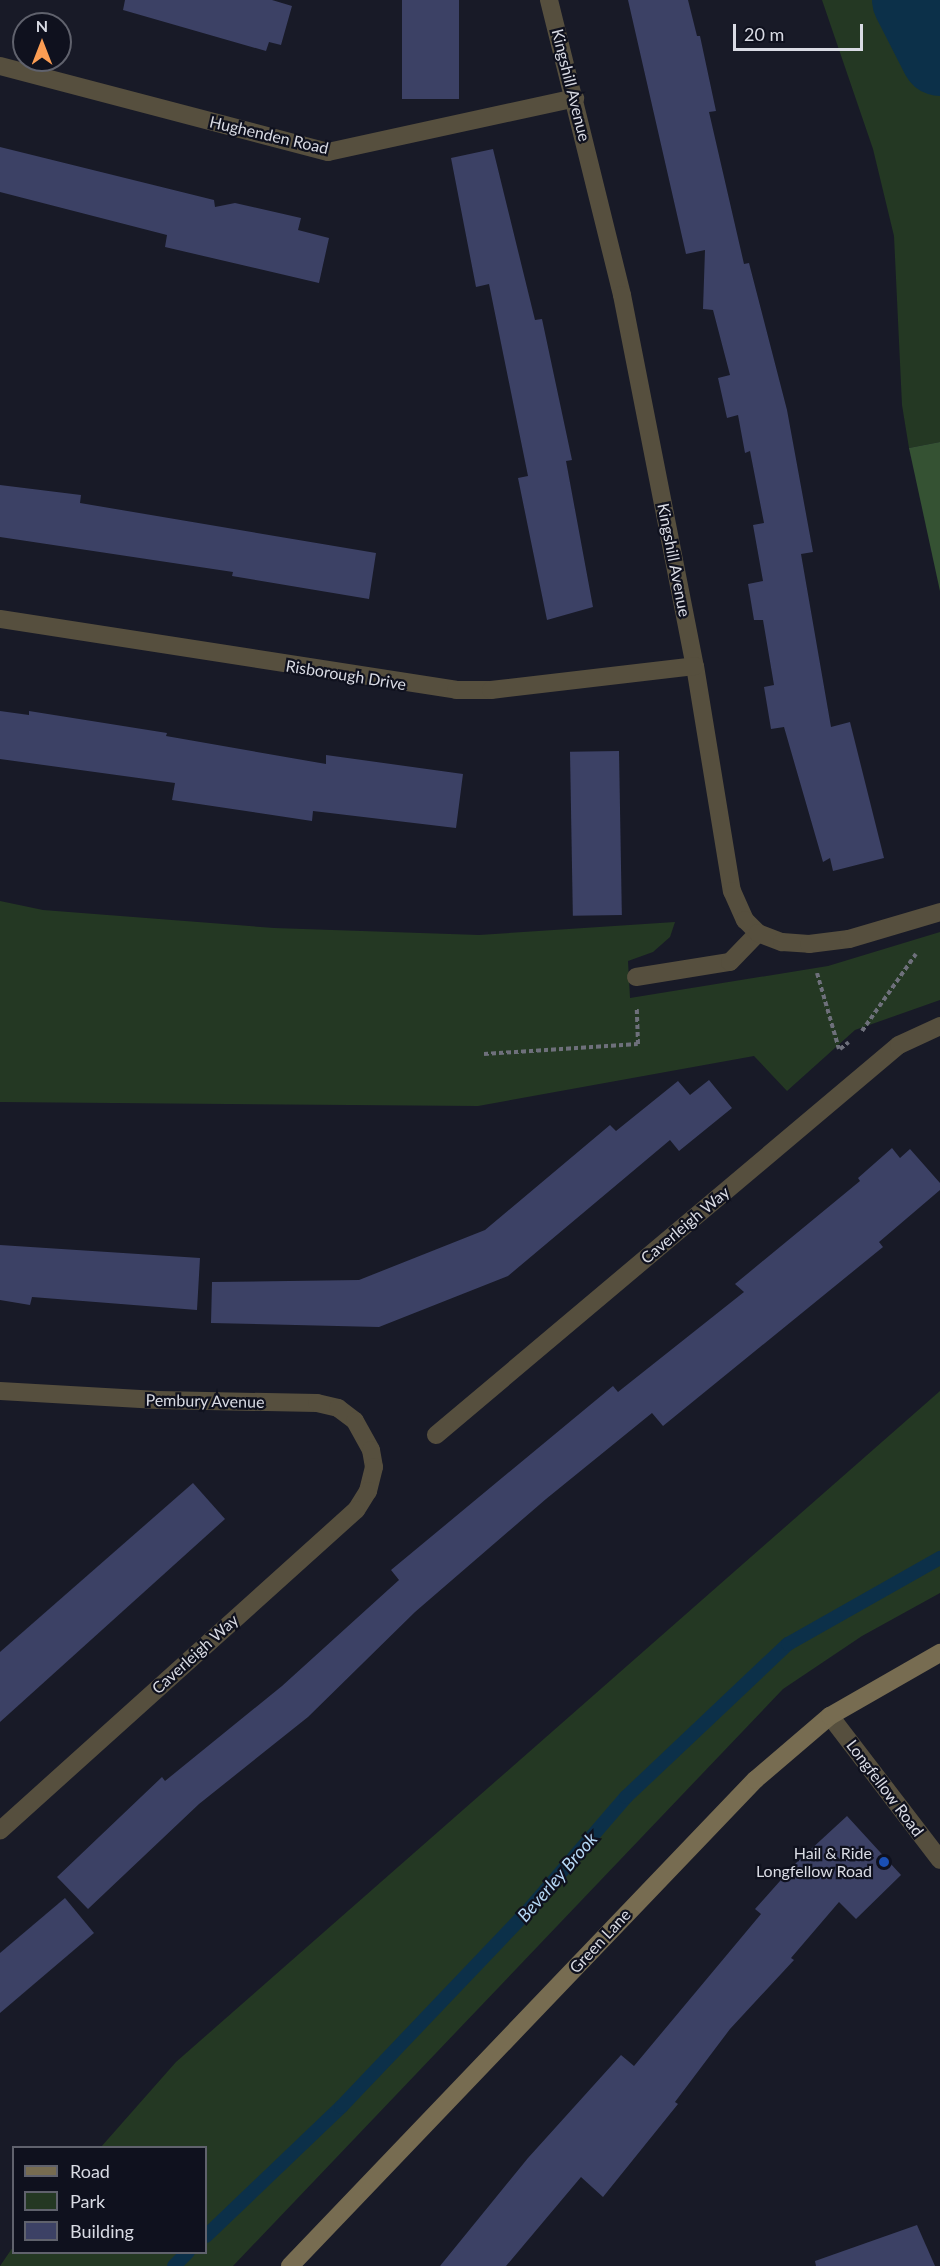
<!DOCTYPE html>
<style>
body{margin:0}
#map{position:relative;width:940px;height:2266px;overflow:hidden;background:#181a27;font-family:Lato,sans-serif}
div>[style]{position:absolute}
.green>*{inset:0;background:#243823}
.forest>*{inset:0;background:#355233}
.stream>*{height:14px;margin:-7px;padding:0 7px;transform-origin:7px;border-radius:7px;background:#0c3049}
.river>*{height:78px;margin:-39px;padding:0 39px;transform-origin:39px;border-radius:39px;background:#0c3049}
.building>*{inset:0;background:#3c4165;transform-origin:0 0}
.path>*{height:4px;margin-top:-2px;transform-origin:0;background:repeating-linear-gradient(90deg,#6e707b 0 4.5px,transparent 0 7.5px)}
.lane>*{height:18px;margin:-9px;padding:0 9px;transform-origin:9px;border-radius:9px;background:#564f3e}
.street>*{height:18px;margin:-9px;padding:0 9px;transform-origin:9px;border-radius:9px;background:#564f3e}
.secondary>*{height:18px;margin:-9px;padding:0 9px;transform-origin:9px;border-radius:9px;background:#776c51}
.dots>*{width:16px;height:16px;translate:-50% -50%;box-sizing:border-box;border:3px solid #0f111e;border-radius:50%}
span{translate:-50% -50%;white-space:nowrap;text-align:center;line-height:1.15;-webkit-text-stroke:4.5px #0f111e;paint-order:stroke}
.street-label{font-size:16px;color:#d9dbe4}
.poi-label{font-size:16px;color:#d9dbe4}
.right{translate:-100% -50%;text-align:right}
.water-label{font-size:18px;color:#b5d7f5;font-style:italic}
.legend{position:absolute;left:12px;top:2146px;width:195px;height:108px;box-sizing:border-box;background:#0f111e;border:2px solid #60626d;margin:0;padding:8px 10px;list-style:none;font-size:18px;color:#d9dbe4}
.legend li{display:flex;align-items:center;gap:12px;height:30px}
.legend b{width:30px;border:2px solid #60626d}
.north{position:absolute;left:12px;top:12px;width:60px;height:60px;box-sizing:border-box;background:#0f111e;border:2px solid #60626d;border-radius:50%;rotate:0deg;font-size:16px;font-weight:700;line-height:24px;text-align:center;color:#d9dbe4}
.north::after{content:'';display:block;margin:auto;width:21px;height:27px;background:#fc9d53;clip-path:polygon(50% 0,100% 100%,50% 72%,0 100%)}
.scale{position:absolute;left:733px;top:24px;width:130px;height:27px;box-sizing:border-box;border:3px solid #d9dbe4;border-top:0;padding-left:8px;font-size:18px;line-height:21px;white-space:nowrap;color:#d9dbe4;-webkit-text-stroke:4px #0f111e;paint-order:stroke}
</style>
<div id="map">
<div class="green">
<div style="clip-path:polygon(822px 0,940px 0,940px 442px,909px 448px,902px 405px,894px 236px,873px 149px)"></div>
<div style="clip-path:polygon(0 901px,43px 910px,274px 928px,479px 935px,675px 922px,670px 937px,653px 952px,628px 961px,630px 998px,828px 966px,940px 932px,940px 1000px,855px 1030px,787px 1091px,754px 1056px,478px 1106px,0 1102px)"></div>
<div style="clip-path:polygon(940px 1391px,940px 1593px,862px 1636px,783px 1689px,233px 2266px,0 2266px,13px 2247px,14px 2252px,206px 2252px,206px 2148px,101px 2147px,176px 2062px)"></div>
</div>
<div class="forest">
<div style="clip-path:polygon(940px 442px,940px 591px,909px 448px)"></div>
</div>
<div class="stream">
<div style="left:206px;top:2236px;width:187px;rotate:-43.7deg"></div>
<div style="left:341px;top:2107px;width:267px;rotate:-46.4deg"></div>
<div style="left:525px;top:1914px;width:155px;rotate:-49.2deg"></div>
<div style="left:626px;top:1797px;width:223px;rotate:-43.4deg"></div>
<div style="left:788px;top:1644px;width:175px;rotate:-29.5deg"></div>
<div style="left:174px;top:2266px;width:20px;rotate:-45deg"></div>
</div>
<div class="river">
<div style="left:911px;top:0;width:64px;rotate:63deg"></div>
</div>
<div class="building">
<div style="clip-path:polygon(125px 0,272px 0,292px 6px,281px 45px,269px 42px,266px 51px,123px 10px)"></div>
<div style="left:402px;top:0;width:57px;height:99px"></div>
<div style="clip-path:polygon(628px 0,688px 0,697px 36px,700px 36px,716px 111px,709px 112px,744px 264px,749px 263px,787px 410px,813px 552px,801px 554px,831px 727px,850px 722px,884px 858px,833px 871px,830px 858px,823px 862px,784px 727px,771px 729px,764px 687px,774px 685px,763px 620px,754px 620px,748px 584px,763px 581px,753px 525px,764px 523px,750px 451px,745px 453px,738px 415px,727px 418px,718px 378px,730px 375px,713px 310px,703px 309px,705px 250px,686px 254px)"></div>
<div style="clip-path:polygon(0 147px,214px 200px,215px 207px,235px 203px,301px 218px,298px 230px,329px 238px,319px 283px,165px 247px,167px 235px,0 192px)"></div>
<div style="clip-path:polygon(493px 149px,535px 320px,542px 319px,572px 460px,566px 461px,593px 607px,547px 620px,518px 478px,528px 476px,489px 284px,476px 287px,451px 158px)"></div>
<div style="clip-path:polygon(0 485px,81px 495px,80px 503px,376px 553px,369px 599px,232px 576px,233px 572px,0 537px)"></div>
<div style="clip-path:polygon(0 711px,29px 715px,29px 711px,167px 733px,166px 736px,326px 764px,326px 755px,463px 774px,456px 828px,313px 811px,312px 821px,172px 800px,175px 783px,0 759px)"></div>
<div style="left:619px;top:751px;width:164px;height:49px;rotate:89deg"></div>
<div style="clip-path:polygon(709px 1080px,732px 1108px,679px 1151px,670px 1140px,508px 1276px,379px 1327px,211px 1323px,212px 1282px,359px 1280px,485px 1230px,610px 1125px,616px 1131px,678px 1081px,690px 1095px)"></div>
<div style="clip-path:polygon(892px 1148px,900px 1158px,910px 1149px,940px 1183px,940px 1190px,879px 1242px,883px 1247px,663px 1426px,652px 1413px,546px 1499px,415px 1612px,308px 1717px,199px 1804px,88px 1909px,57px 1877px,162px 1777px,165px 1781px,282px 1686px,399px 1580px,391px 1570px,613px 1386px,618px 1392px,744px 1292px,735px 1284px,860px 1181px,858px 1178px)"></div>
<div style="clip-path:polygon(0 1245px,200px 1258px,197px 1310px,32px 1297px,30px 1305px,0 1300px)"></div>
<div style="clip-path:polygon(193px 1483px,225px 1519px,0 1722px,0 1652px)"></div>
<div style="clip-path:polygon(847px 1816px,901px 1875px,856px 1919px,839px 1902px,791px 1958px,794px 1960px,730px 2029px,675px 2102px,678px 2104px,603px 2197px,581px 2177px,506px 2266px,440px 2266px,528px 2158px,621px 2055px,634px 2066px,761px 1914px,755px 1909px,796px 1863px)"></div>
<div style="clip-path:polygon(65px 1898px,94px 1933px,0 2013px,0 1953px)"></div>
<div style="clip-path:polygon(917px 2225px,935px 2266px,816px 2266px,815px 2261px)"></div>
</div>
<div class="path">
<div style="left:817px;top:973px;width:79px;rotate:73.9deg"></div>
<div style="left:862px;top:1031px;width:94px;rotate:-55deg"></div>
<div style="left:840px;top:1049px;width:11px;rotate:-38deg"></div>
<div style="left:484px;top:1054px;width:154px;rotate:-3.7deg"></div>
<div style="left:638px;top:1044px;width:36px;rotate:-92deg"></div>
</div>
<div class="lane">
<div style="left:636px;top:977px;width:95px;rotate:-9.1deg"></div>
<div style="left:730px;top:962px;width:40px;rotate:-46deg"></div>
</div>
<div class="street">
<div style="left:549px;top:0;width:304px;rotate:76.1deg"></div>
<div style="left:622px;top:295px;width:378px;rotate:78.9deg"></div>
<div style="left:695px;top:666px;width:228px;rotate:80.7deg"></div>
<div style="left:732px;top:891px;width:32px;rotate:66deg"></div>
<div style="left:745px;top:920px;width:18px;rotate:45deg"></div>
<div style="left:758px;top:933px;width:26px;rotate:21deg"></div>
<div style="left:782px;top:942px;width:27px;rotate:4deg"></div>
<div style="left:809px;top:944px;width:40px;rotate:-7.1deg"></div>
<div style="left:849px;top:939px;width:95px;rotate:-16.5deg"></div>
<div style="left:0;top:66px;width:339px;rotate:14.7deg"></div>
<div style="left:328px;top:152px;width:253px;rotate:-12.3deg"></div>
<div style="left:0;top:619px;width:461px;rotate:8.8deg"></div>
<div style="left:456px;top:690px;width:35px"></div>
<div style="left:491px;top:690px;width:205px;rotate:-6.7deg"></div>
<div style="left:0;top:1391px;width:158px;rotate:3.3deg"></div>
<div style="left:158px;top:1400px;width:159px;rotate:1.1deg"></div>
<div style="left:317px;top:1403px;width:22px;rotate:13deg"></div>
<div style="left:338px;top:1408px;width:21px;rotate:37deg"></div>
<div style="left:355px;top:1421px;width:33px;rotate:61deg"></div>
<div style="left:371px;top:1450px;width:17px;rotate:80deg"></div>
<div style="left:374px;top:1467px;width:25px;rotate:104deg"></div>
<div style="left:368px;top:1491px;width:22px;rotate:122deg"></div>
<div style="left:356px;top:1510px;width:479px;rotate:138deg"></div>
<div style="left:436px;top:1435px;width:605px;rotate:-40.11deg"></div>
<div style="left:899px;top:1045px;width:45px;rotate:-24.9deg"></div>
<div style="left:830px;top:1716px;width:181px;rotate:52.6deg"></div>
</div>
<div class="secondary">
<div style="left:290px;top:2266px;width:673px;rotate:-46.27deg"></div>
<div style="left:755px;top:1780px;width:99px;rotate:-40.5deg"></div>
<div style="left:830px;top:1716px;width:127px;rotate:-29.8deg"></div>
</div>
<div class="dots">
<div style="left:884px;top:1862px;background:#1a4fb4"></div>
</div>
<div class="street-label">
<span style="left:571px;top:85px;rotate:76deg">Kingshill Avenue</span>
<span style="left:269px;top:135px;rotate:13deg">Hughenden Road</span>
<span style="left:674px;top:560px;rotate:79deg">Kingshill Avenue</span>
<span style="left:346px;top:675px;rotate:9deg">Risborough Drive</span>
<span style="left:685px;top:1225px;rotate:-40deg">Caverleigh Way</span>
<span style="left:205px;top:1401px;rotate:1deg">Pembury Avenue</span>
<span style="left:195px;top:1654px;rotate:-42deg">Caverleigh Way</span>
<span style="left:885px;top:1788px;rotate:53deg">Longfellow Road</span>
<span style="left:600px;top:1941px;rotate:-47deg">Green Lane</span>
</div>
<div class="poi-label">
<span class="right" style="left:872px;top:1862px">Hail &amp; Ride<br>Longfellow Road</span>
</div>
<div class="water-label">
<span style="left:557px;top:1877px;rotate:-49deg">Beverley Brook</span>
</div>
<ul class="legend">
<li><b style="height:8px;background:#776c51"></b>Road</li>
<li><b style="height:16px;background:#243823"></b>Park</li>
<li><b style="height:16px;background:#3c4165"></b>Building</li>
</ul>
<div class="north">N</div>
<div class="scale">20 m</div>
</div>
